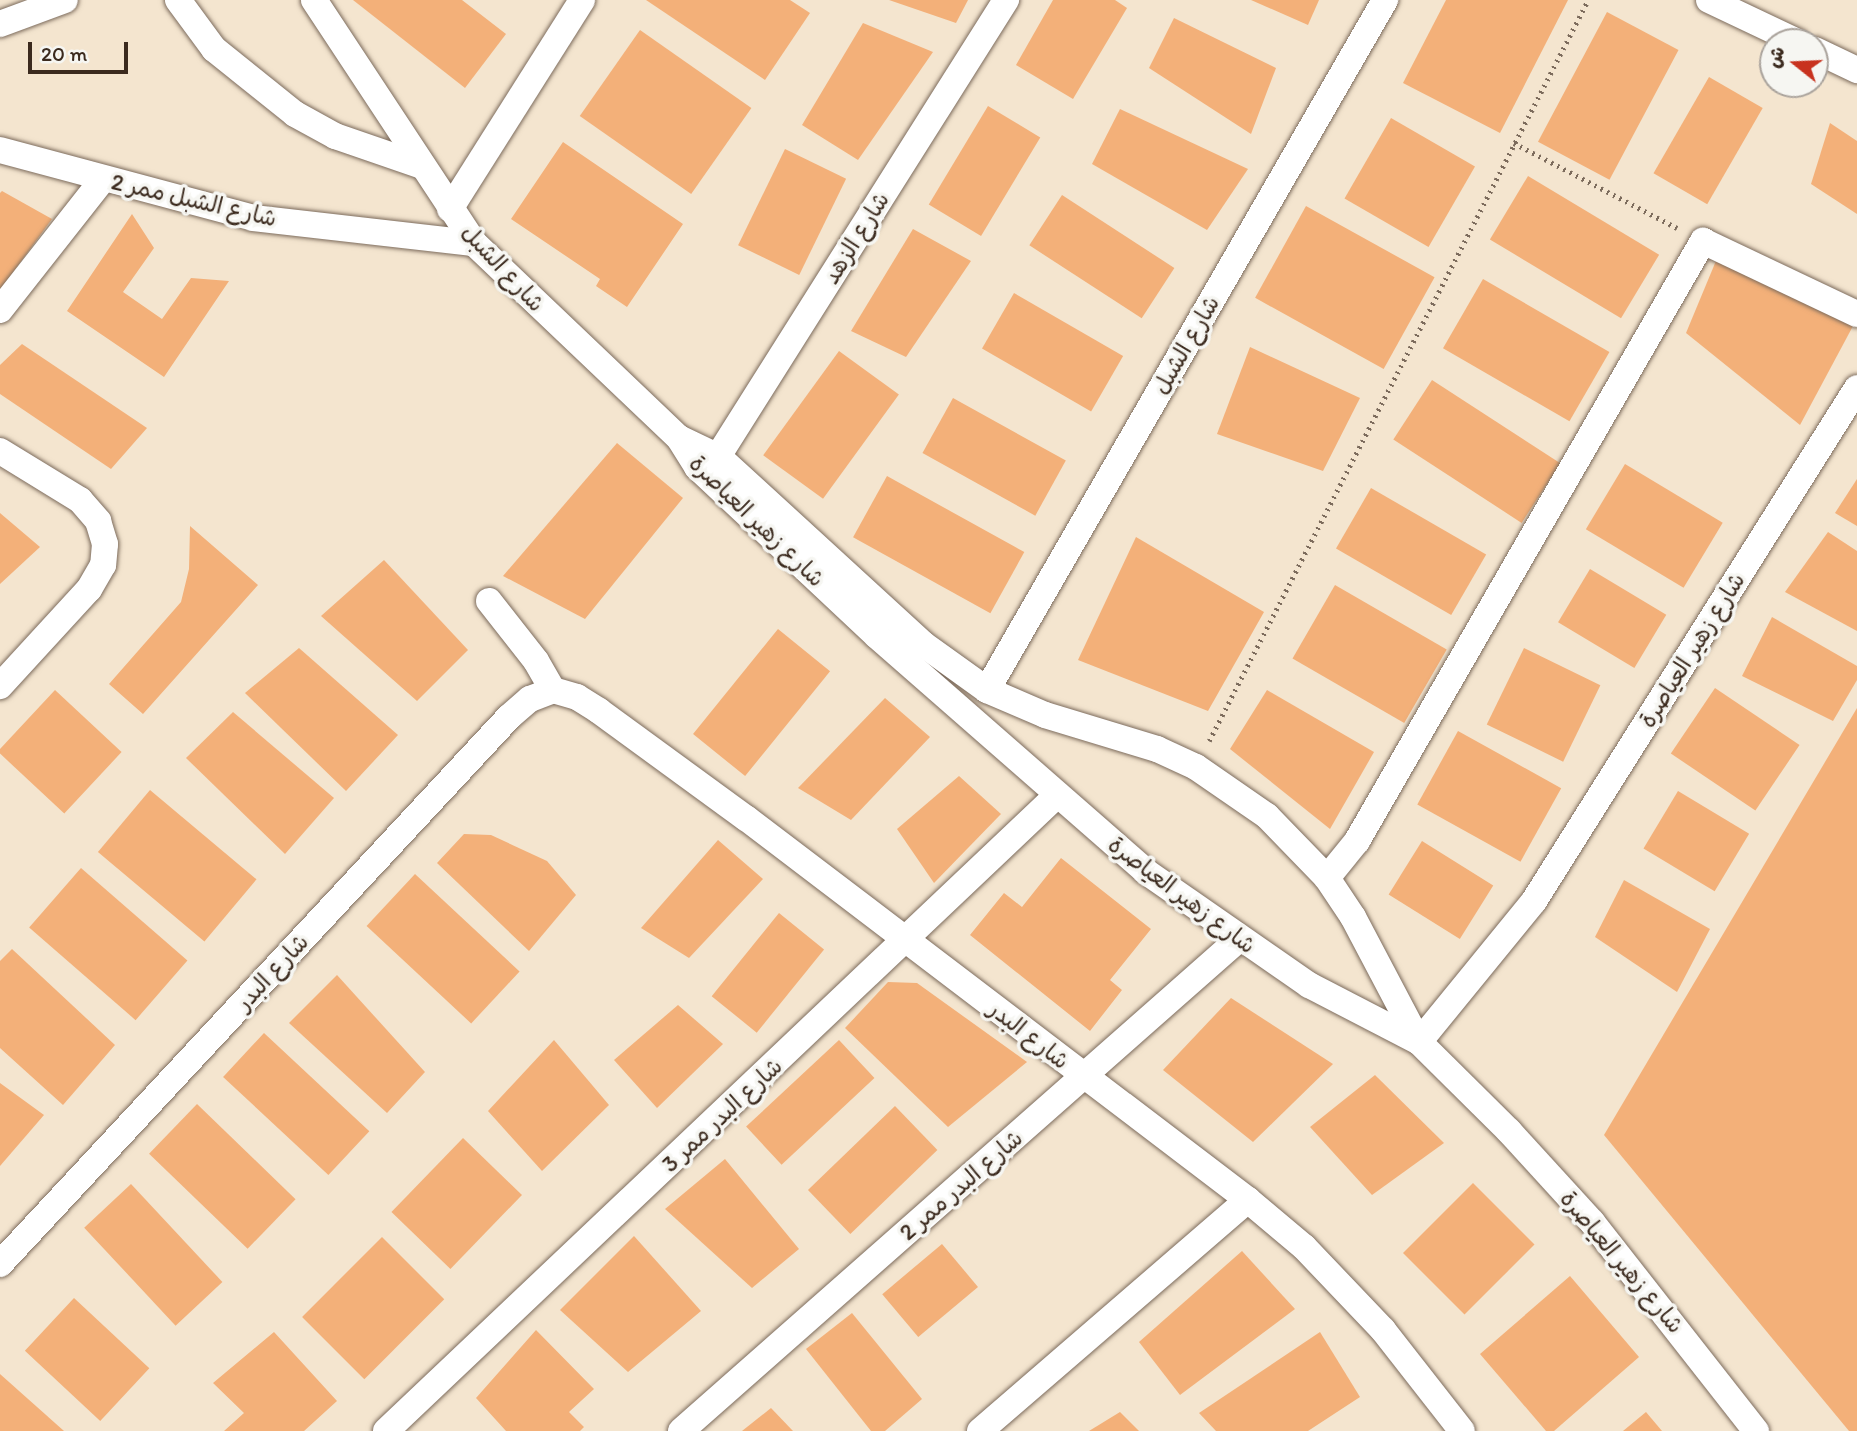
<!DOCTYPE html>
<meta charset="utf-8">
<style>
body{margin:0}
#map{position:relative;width:1857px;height:1431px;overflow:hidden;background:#f4e5cf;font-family:Itim,"Playpen Sans Arabic",sans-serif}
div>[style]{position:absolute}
.building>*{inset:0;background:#f3b079;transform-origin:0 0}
.path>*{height:4.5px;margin-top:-2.25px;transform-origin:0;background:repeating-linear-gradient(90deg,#7c6b5c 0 2px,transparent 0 7px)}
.roads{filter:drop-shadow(0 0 2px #7c6b5c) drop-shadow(0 0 2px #7c6b5c)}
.minor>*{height:26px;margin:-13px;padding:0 13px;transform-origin:13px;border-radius:13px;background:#fff}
span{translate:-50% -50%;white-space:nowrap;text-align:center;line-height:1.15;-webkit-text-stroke:7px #f6f6f2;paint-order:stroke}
.street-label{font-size:23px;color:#3b2a1e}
.north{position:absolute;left:1759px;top:28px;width:70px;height:70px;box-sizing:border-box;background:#f6f6f2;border:2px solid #aba49d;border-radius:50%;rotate:288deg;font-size:19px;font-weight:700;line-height:28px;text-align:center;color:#3b2a1e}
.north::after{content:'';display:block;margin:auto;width:24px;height:32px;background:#c8321e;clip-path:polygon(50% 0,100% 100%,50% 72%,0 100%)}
.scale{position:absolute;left:28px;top:42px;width:100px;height:32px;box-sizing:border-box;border:4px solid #3b2a1e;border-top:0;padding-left:9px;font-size:21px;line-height:24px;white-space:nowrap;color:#3b2a1e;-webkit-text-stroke:5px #f6f6f2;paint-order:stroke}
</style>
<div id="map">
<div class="building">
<div style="clip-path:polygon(353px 0,462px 0,506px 34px,465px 88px)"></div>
<div style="clip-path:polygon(646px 0,790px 0,810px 13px,765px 80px)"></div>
<div style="clip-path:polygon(889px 0,968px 0,956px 23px)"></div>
<div style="clip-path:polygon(1053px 0,1115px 0,1127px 8px,1073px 99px,1016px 65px)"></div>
<div style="clip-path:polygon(1251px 0,1319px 0,1308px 25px)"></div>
<div style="clip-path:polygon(1446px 0,1568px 0,1500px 133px,1403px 83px)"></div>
<div style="left:1607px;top:12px;width:81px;height:147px;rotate:28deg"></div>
<div style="clip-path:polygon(1174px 18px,1276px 68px,1251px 134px,1149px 68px)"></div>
<div style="clip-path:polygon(863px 23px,933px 52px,858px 160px,802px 125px)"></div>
<div style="left:640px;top:30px;width:136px;height:105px;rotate:35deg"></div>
<div style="left:1709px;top:77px;width:62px;height:111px;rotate:30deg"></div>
<div style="left:988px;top:106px;width:61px;height:115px;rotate:31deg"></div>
<div style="clip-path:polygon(1120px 109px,1248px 169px,1207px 230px,1092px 164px)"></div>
<div style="left:1391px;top:118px;width:97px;height:93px;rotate:30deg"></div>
<div style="clip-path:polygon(1830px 123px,1857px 141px,1857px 214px,1811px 184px)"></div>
<div style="clip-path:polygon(563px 142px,683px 224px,627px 307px,596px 286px,600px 279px,511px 219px)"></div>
<div style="left:785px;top:149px;width:68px;height:107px;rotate:26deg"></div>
<div style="left:1528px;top:176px;width:153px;height:74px;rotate:31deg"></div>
<div style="clip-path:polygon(2px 191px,52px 219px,0 290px,0 193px)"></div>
<div style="left:1062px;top:195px;width:134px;height:60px;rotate:33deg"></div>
<div style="left:1306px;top:206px;width:147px;height:105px;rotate:29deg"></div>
<div style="clip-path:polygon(132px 214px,154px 248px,123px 292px,162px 319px,191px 278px,229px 281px,164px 377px,67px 311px)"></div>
<div style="clip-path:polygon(913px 229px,971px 261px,906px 357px,851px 331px)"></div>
<div style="clip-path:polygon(1718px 256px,1853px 326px,1800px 425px,1686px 333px)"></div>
<div style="left:1483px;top:279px;width:146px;height:80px;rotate:30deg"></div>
<div style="left:1014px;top:293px;width:126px;height:64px;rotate:30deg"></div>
<div style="clip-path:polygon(22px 344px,147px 428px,111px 469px,0 394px,0 365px)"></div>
<div style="clip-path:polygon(1250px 347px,1360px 398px,1323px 471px,1217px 434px)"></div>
<div style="left:839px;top:351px;width:74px;height:129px;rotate:36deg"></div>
<div style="left:1432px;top:380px;width:153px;height:71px;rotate:33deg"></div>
<div style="left:953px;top:398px;width:129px;height:63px;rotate:29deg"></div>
<div style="clip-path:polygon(617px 443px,683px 498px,585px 619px,503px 576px)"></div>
<div style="left:1625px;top:464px;width:114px;height:76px;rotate:31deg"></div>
<div style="left:887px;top:476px;width:157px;height:70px;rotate:29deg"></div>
<div style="clip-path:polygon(1857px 479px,1857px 526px,1835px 513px)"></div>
<div style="left:1371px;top:488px;width:133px;height:70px;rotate:30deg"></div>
<div style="clip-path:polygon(0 513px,40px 547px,0 584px)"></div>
<div style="clip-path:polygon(190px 526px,258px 585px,143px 714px,109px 684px,181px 602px,189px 569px)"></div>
<div style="clip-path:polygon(1828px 532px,1857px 551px,1857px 631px,1785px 592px)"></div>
<div style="clip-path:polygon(1136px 537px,1264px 612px,1208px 711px,1078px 660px)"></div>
<div style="clip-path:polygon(384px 560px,468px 650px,417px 701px,321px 616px)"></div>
<div style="left:1590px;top:569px;width:89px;height:62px;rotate:31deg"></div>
<div style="left:1335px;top:585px;width:129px;height:85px;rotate:30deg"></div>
<div style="clip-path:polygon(1772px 617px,1857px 666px,1857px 680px,1833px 721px,1742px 676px)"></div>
<div style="left:778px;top:629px;width:67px;height:135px;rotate:39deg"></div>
<div style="clip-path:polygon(299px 648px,398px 735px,346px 791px,245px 693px)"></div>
<div style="left:1524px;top:648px;width:85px;height:85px;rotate:26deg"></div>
<div style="left:1715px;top:688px;width:102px;height:79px;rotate:34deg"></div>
<div style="left:55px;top:690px;width:91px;height:84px;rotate:43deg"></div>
<div style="clip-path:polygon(1267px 690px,1374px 752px,1330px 829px,1230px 749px)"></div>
<div style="clip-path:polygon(885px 698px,930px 737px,851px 820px,798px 788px)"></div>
<div style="clip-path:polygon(1857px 708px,1857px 1431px,1849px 1431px,1604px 1135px)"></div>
<div style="clip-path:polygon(233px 712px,334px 798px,285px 854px,186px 758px)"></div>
<div style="left:1458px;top:731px;width:118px;height:84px;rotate:29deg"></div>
<div style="clip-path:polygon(959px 776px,1001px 814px,934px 883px,897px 829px)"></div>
<div style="left:150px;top:790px;width:139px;height:81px;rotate:40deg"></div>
<div style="left:1678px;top:791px;width:83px;height:67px;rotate:31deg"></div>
<div style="clip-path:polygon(464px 834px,491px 835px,547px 861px,576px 895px,529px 951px,437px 863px)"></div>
<div style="clip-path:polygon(718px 840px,763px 879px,689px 958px,641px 928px)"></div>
<div style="left:1422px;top:841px;width:84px;height:63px;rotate:32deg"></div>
<div style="clip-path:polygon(1061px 858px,1151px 929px,1110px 980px,1122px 990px,1090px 1031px,970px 935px,1004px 893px,1022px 907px)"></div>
<div style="left:81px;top:868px;width:141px;height:79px;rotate:41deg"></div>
<div style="left:415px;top:874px;width:143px;height:71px;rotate:43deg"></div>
<div style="clip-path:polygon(1624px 880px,1710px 929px,1677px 992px,1595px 937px)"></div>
<div style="left:779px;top:913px;width:58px;height:107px;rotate:39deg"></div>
<div style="clip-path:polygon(12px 949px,115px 1045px,63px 1105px,0 1048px,0 961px)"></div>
<div style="clip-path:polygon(337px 975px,425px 1072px,387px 1113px,289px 1023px)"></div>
<div style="clip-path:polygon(888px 982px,917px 983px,1027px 1062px,948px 1127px,845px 1028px)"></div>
<div style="clip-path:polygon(1231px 998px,1333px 1064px,1253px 1142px,1163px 1070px)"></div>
<div style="clip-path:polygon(678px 1005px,723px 1044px,657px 1108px,614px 1060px)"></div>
<div style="left:264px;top:1033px;width:144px;height:60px;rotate:43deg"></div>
<div style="clip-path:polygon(554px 1040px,609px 1105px,542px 1171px,488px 1111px)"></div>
<div style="left:839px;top:1040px;width:52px;height:127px;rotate:47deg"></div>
<div style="clip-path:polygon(1375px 1075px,1444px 1143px,1372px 1195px,1310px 1127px)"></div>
<div style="clip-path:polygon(0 1083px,44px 1115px,0 1166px)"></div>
<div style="left:197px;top:1104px;width:137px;height:69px;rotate:44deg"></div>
<div style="left:895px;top:1106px;width:61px;height:121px;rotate:46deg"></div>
<div style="left:463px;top:1138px;width:82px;height:103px;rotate:44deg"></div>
<div style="clip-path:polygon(725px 1159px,799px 1249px,752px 1288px,665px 1209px)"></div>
<div style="left:1473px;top:1183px;width:87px;height:99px;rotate:45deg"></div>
<div style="left:131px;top:1184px;width:134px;height:64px;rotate:47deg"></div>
<div style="clip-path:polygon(634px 1236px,701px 1311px,628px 1372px,560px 1310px)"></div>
<div style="left:382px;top:1237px;width:88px;height:113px;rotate:45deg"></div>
<div style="left:942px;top:1244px;width:56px;height:78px;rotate:50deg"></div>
<div style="clip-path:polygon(1242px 1251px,1295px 1309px,1180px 1395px,1139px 1342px)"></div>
<div style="clip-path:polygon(1570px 1276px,1639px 1357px,1554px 1431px,1546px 1431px,1480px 1354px)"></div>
<div style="left:74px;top:1298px;width:103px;height:72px;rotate:43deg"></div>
<div style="clip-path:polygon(852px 1313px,922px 1399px,885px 1431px,871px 1431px,806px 1349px)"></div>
<div style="clip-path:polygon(536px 1330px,594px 1389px,569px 1412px,584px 1427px,580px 1431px,506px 1431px,476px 1398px)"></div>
<div style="clip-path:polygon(274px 1332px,337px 1401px,304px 1431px,224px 1431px,244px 1413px,213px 1383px)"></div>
<div style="clip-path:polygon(1320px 1332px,1360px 1397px,1308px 1431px,1216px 1431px,1199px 1413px)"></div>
<div style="clip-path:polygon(0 1374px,64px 1431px,0 1431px)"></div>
<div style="clip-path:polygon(771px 1408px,793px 1431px,742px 1431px)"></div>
<div style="clip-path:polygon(1120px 1412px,1139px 1431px,1089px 1431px)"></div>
<div style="clip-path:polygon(1646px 1412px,1662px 1431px,1623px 1431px)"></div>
</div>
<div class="path">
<div style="left:1514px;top:143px;width:184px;rotate:27.5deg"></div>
<div style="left:1209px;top:741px;width:832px;rotate:-62.91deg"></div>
</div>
<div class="roads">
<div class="minor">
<div style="left:178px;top:0;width:61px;rotate:53.7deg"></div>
<div style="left:214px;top:49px;width:104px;rotate:38.7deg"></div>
<div style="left:295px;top:114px;width:46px;rotate:28.8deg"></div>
<div style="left:335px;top:136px;width:92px;rotate:19deg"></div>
<div style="left:314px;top:0;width:291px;rotate:56.6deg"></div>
<div style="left:474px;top:243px;width:283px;rotate:43.6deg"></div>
<div style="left:679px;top:438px;width:34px;rotate:58deg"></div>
<div style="left:697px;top:467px;width:247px;rotate:43.2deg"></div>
<div style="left:877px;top:636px;width:356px;rotate:41.2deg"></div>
<div style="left:1145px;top:871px;width:200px;rotate:34.8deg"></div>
<div style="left:1309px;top:985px;width:124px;rotate:27.4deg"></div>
<div style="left:1419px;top:1042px;width:127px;rotate:44.7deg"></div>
<div style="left:1509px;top:1131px;width:123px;rotate:47.6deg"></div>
<div style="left:1592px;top:1222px;width:266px;rotate:51.9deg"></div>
<div style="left:1709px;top:0;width:98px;rotate:25.3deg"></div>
<div style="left:0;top:24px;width:69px;rotate:-20.3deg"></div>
<div style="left:1815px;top:50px;width:47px;rotate:25.5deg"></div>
<div style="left:0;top:150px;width:262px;rotate:15deg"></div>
<div style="left:253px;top:218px;width:222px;rotate:6.5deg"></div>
<div style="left:450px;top:209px;width:247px;rotate:-57.7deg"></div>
<div style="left:0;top:310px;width:167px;rotate:-51.8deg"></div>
<div style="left:679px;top:438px;width:44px;rotate:25.4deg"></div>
<div style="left:719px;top:457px;width:277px;rotate:42.5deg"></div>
<div style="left:923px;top:644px;width:79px;rotate:35.7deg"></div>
<div style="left:987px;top:690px;width:63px;rotate:23.3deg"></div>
<div style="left:1045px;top:715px;width:117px;rotate:16.9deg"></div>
<div style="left:1157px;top:749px;width:43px;rotate:24.8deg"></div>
<div style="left:1196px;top:767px;width:86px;rotate:34.6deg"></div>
<div style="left:1267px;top:816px;width:86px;rotate:45.9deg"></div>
<div style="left:1327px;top:878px;width:47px;rotate:56.3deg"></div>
<div style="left:1353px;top:917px;width:141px;rotate:62.2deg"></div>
<div style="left:1419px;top:1042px;width:182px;rotate:-50.8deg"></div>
<div style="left:1534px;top:901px;width:606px;rotate:-57.8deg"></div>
<div style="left:0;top:451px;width:94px;rotate:31.5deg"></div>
<div style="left:80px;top:500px;width:28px;rotate:49deg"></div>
<div style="left:98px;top:521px;width:24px;rotate:73deg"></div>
<div style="left:105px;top:544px;width:21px;rotate:95deg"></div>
<div style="left:103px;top:565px;width:28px;rotate:120deg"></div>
<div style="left:89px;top:589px;width:132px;rotate:132.5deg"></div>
<div style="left:710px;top:469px;width:555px;rotate:-57.74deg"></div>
<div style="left:489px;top:601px;width:76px;rotate:51.9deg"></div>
<div style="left:536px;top:661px;width:34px;rotate:60deg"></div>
<div style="left:987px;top:690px;width:797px;rotate:-60.02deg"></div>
<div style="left:1327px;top:878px;width:48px;rotate:-51deg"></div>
<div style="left:1357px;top:841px;width:693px;rotate:-60.03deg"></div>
<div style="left:1703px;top:241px;width:170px;rotate:25.4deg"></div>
<div style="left:0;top:1264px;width:747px;rotate:-47.06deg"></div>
<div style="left:509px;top:717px;width:28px;rotate:-41deg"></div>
<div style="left:530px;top:699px;width:25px;rotate:-21deg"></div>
<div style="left:553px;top:690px;width:25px;rotate:16deg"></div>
<div style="left:577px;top:697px;width:26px;rotate:32deg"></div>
<div style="left:599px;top:711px;width:182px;rotate:36.1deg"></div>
<div style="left:746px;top:818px;width:631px;rotate:37.27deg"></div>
<div style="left:1248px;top:1200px;width:73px;rotate:40deg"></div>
<div style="left:1304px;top:1247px;width:115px;rotate:46.4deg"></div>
<div style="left:1383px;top:1330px;width:128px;rotate:52deg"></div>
<div style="left:386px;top:1431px;width:923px;rotate:-43.46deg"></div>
<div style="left:681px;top:1431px;width:745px;rotate:-41.41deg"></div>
<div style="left:980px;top:1431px;width:354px;rotate:-40.8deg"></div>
</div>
</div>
<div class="street-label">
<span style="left:194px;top:200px;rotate:13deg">شارع الشبل ممر 2</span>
<span style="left:856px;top:238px;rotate:-58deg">شارع الزهد</span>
<span style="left:503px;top:268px;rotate:47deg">شارع الشبل</span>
<span style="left:1186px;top:345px;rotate:-60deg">شارع الشبل</span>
<span style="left:757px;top:521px;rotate:44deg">شارع زهير العياصرة</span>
<span style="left:1692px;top:650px;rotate:-58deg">شارع زهير العياصرة</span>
<span style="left:1182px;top:895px;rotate:37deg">شارع زهير العياصرة</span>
<span style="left:272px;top:972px;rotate:-47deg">شارع البدر</span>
<span style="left:1029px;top:1035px;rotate:38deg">شارع البدر</span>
<span style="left:722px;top:1115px;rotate:-43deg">شارع البدر ممر 3</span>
<span style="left:961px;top:1185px;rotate:-41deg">شارع البدر ممر 2</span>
<span style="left:1622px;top:1262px;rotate:50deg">شارع زهير العياصرة</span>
</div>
<div class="north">ش</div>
<div class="scale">20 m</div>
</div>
